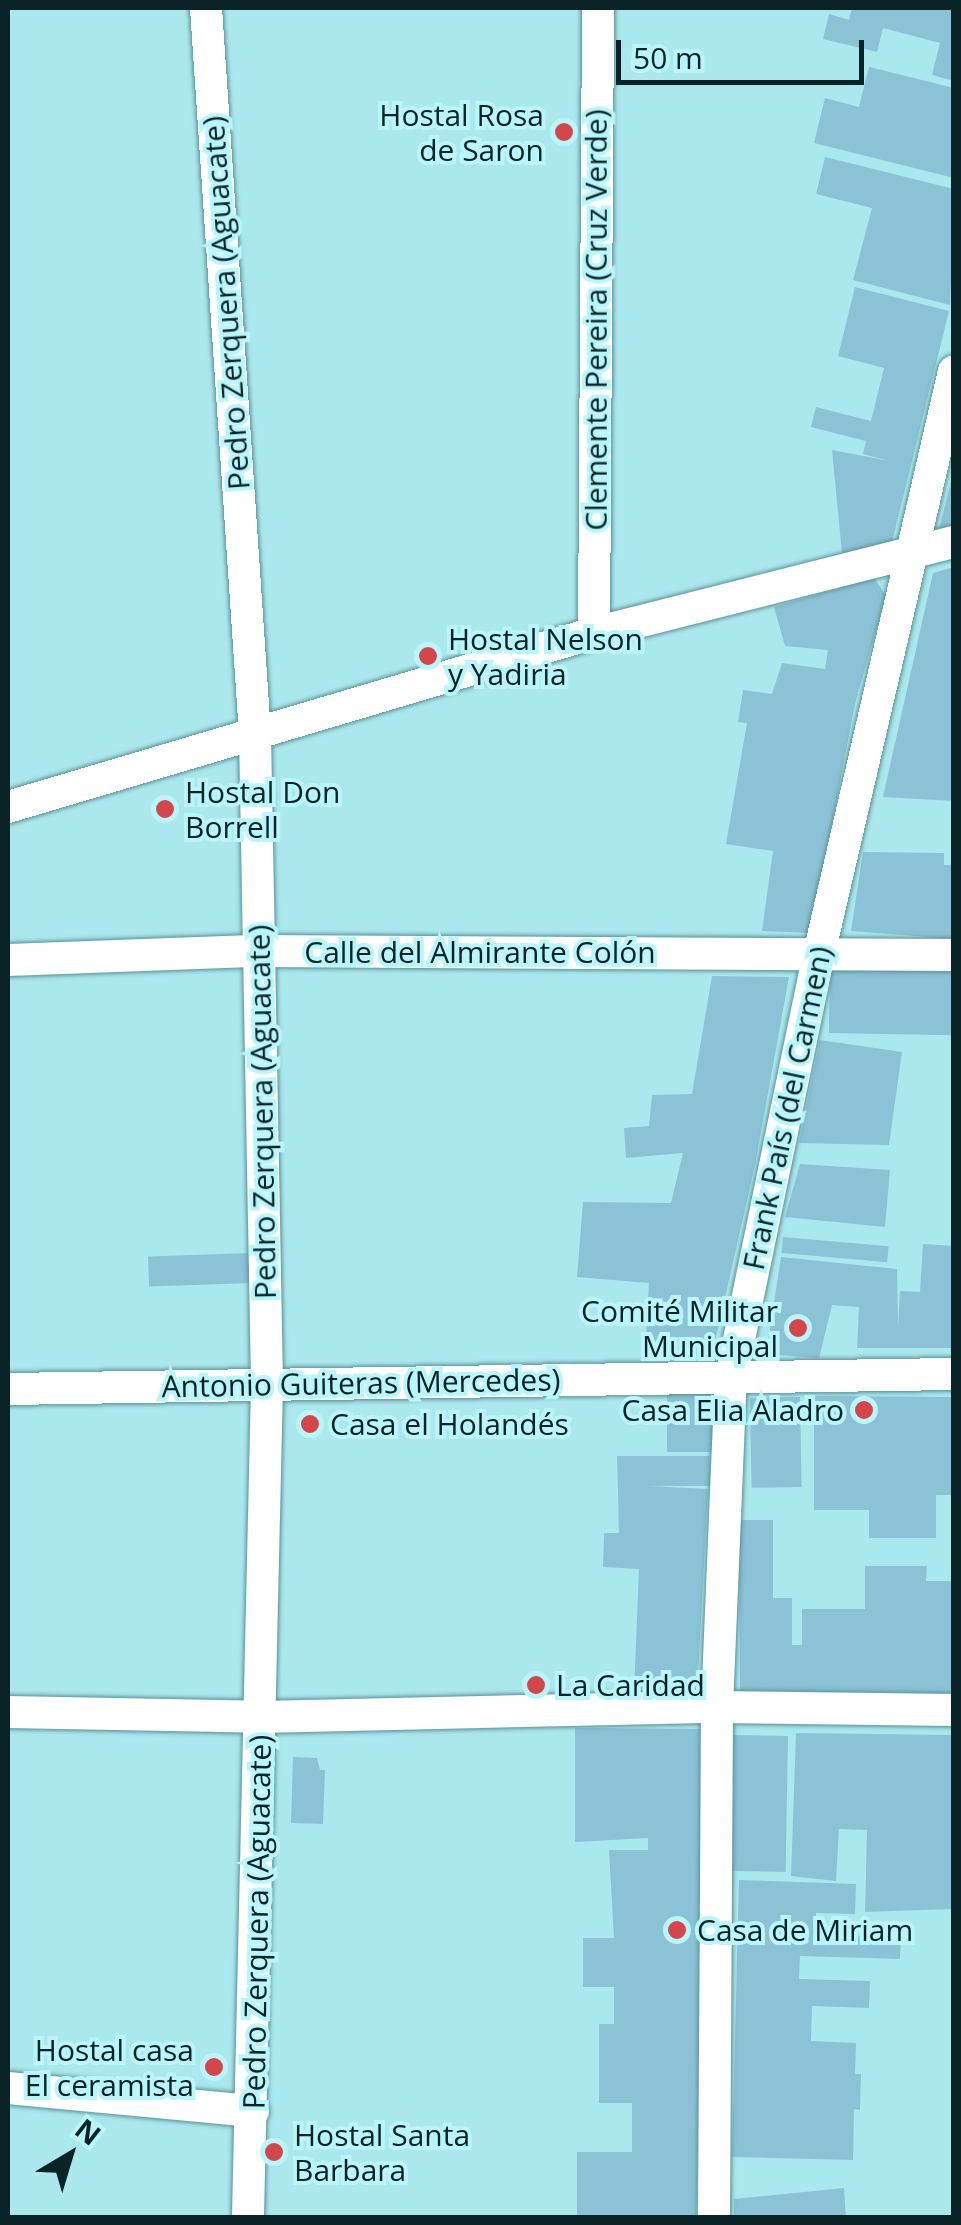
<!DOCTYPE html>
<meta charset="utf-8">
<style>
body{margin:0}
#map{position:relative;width:961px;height:2225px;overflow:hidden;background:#abe8ee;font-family:"Open Sans",sans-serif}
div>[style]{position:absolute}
.building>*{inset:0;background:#8cc2d6;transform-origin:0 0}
.roads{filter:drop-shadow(0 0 2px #569297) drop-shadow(0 0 2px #569297)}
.street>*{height:32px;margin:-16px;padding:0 16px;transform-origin:16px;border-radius:16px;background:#fff}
.dots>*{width:28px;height:28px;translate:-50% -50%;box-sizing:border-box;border:5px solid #b8f6fb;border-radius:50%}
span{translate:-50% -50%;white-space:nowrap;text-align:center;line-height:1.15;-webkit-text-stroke:8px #b8f6fb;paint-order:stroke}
.poi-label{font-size:30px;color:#0a2326}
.right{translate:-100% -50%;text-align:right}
.left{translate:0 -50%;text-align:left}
.street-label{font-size:30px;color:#0a2326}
.frame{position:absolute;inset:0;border:10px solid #0a2326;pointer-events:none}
.north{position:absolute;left:20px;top:2105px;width:100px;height:100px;-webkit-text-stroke:8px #b8f6fb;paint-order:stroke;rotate:38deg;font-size:28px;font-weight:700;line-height:40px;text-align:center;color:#0a2326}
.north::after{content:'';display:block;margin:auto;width:35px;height:45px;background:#0a2326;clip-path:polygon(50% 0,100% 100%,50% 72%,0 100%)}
.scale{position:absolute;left:616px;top:40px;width:248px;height:45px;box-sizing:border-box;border:5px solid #0a2326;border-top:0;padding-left:12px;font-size:30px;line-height:35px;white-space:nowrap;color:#0a2326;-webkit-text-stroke:8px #b8f6fb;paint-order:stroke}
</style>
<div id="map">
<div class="building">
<div style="clip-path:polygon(852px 8px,954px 8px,954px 81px,932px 75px,940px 43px,883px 28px,877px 52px,823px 39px,829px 14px,849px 20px)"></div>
<div style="clip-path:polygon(869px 67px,954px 88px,954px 178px,814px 143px,825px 98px,859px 107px)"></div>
<div style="clip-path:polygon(825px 157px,954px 189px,950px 305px,853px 280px,872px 208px,816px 194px)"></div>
<div style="clip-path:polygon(855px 287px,949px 311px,892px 542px,842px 553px,832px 450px,890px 461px,863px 454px,866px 441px,811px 427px,816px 407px,871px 421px,884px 368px,838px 356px)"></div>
<div style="clip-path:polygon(952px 478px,954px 526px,939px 529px)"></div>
<div style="clip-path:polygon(954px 567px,954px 801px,883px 797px,933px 573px)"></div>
<div style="clip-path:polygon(874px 578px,886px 595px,855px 704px,811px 933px,762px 931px,773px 851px,726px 844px,747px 723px,738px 722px,743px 690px,772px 694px,782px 663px,825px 669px,828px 650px,785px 646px,774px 607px)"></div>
<div style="clip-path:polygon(863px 852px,944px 853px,944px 865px,954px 865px,954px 939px,851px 931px)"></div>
<div style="left:830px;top:967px;width:124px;height:66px;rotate:1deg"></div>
<div style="clip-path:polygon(712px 976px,789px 977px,755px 1165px,715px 1342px,696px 1358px,645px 1356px,649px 1283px,577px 1277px,583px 1202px,671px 1203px,683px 1153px,626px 1158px,624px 1128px,649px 1126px,652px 1095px,692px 1094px)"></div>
<div style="clip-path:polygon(820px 1040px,902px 1052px,889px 1145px,799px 1143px)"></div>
<div style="clip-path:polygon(800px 1164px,890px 1170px,885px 1227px,785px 1217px)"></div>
<div style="left:783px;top:1237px;width:106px;height:16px;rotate:5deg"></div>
<div style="clip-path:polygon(923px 1244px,954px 1246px,954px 1348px,857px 1348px,859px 1307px,832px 1305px,819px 1358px,766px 1354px,781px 1257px,897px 1269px,898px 1327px,900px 1291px,920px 1292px)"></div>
<div style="left:251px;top:1253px;width:30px;height:103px;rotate:88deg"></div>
<div style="left:667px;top:1388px;width:48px;height:64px"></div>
<div style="clip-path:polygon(814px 1396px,954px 1397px,954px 1495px,936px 1495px,936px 1538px,869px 1538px,869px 1510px,814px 1510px)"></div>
<div style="left:800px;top:1397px;width:90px;height:50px;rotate:89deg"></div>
<div style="clip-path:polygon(617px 1456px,710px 1456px,710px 1486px,649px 1486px,708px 1489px,697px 1694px,634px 1691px,639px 1569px,603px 1567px,604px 1533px,619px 1533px)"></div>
<div style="clip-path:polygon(739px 1520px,773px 1520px,773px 1598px,792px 1598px,792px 1645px,802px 1645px,802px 1609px,865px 1609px,865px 1566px,927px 1566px,926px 1581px,954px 1581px,954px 1693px,740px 1691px)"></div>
<div style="clip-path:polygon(575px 1728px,700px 1729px,701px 2025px,696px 2218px,577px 2218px,577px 2152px,632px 2152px,632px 2103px,599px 2103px,599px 2024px,614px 2024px,614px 1987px,583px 1987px,583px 1938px,614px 1938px,609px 1850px,648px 1850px,648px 1838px,575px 1842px)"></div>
<div style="clip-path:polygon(796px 1733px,954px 1735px,954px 1909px,865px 1912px,867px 1830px,839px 1829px,836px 1881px,791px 1876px)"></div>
<div style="left:732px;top:1735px;width:56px;height:136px;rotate:1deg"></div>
<div style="clip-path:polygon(293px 1757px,317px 1758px,320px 1770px,325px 1770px,323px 1824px,291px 1823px)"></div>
<div style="clip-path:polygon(739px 1880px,856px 1884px,855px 1914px,816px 1913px,815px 1935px,901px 1937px,900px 1959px,800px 1956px,799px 1979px,870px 1981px,869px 2008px,812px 2006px,811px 2041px,856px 2043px,855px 2074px,861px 2074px,860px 2110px,854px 2109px,853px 2160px,732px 2157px)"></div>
<div style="clip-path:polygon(844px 2188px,846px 2218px,734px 2218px,734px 2199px)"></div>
</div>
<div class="roads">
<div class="street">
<div style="left:206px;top:8px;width:728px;rotate:86.14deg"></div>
<div style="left:255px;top:734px;width:651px;rotate:88.94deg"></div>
<div style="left:267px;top:1385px;width:833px;rotate:91.31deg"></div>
<div style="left:594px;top:633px;width:625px;rotate:-89.63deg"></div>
<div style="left:8px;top:807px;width:611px;rotate:-16.54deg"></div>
<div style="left:594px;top:633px;width:371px;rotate:-14.2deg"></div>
<div style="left:8px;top:960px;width:251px;rotate:-2.1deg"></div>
<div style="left:259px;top:951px;width:695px;rotate:0.33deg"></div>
<div style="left:8px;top:1389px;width:946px;rotate:-0.91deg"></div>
<div style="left:8px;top:1712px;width:253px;rotate:1.1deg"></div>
<div style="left:261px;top:1717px;width:456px;rotate:-1.3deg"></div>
<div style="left:717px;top:1707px;width:237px;rotate:0.7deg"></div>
<div style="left:8px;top:2088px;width:246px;rotate:5.4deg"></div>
<div style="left:714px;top:2218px;width:511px;rotate:-89.66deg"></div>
<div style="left:717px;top:1707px;width:329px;rotate:-87.6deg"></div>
<div style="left:731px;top:1378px;width:433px;rotate:-78.3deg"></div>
<div style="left:819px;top:954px;width:598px;rotate:-76.96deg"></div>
</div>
</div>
<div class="dots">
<div style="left:564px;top:132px;background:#d5464a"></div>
<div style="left:428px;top:656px;background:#d5464a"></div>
<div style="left:165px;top:809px;background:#d5464a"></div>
<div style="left:798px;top:1328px;background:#d5464a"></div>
<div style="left:864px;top:1410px;background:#d5464a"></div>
<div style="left:310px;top:1424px;background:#d5464a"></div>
<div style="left:536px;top:1685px;background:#d5464a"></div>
<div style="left:677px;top:1930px;background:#d5464a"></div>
<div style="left:214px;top:2067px;background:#d5464a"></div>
<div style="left:274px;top:2152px;background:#d5464a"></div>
</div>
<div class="poi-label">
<span class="right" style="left:544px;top:132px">Hostal Rosa<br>de Saron</span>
<span class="left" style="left:448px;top:656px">Hostal Nelson<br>y Yadiria</span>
<span class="left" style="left:185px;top:809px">Hostal Don<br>Borrell</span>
<span class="right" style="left:778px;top:1328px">Comité Militar<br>Municipal</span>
<span class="right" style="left:844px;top:1410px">Casa Elia Aladro</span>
<span class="left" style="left:330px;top:1424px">Casa el Holandés</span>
<span class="left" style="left:556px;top:1685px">La Caridad</span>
<span class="left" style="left:697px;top:1930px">Casa de Miriam</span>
<span class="right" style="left:194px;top:2067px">Hostal casa<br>El ceramista</span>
<span class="left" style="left:294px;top:2152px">Hostal Santa<br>Barbara</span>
</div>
<div class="street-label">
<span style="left:226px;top:303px;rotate:-94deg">Pedro Zerquera (Aguacate)</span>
<span style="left:596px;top:320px;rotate:-90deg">Clemente Pereira (Cruz Verde)</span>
<span style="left:480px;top:952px">Calle del Almirante Colón</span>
<span style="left:787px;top:1108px;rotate:-78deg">Frank País (del Carmen)</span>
<span style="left:262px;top:1112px;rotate:-91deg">Pedro Zerquera (Aguacate)</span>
<span style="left:361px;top:1383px;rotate:-1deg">Antonio Guiteras (Mercedes)</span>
<span style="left:257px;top:1922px;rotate:-89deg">Pedro Zerquera (Aguacate)</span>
</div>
<div class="frame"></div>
<div class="north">N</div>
<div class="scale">50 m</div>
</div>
